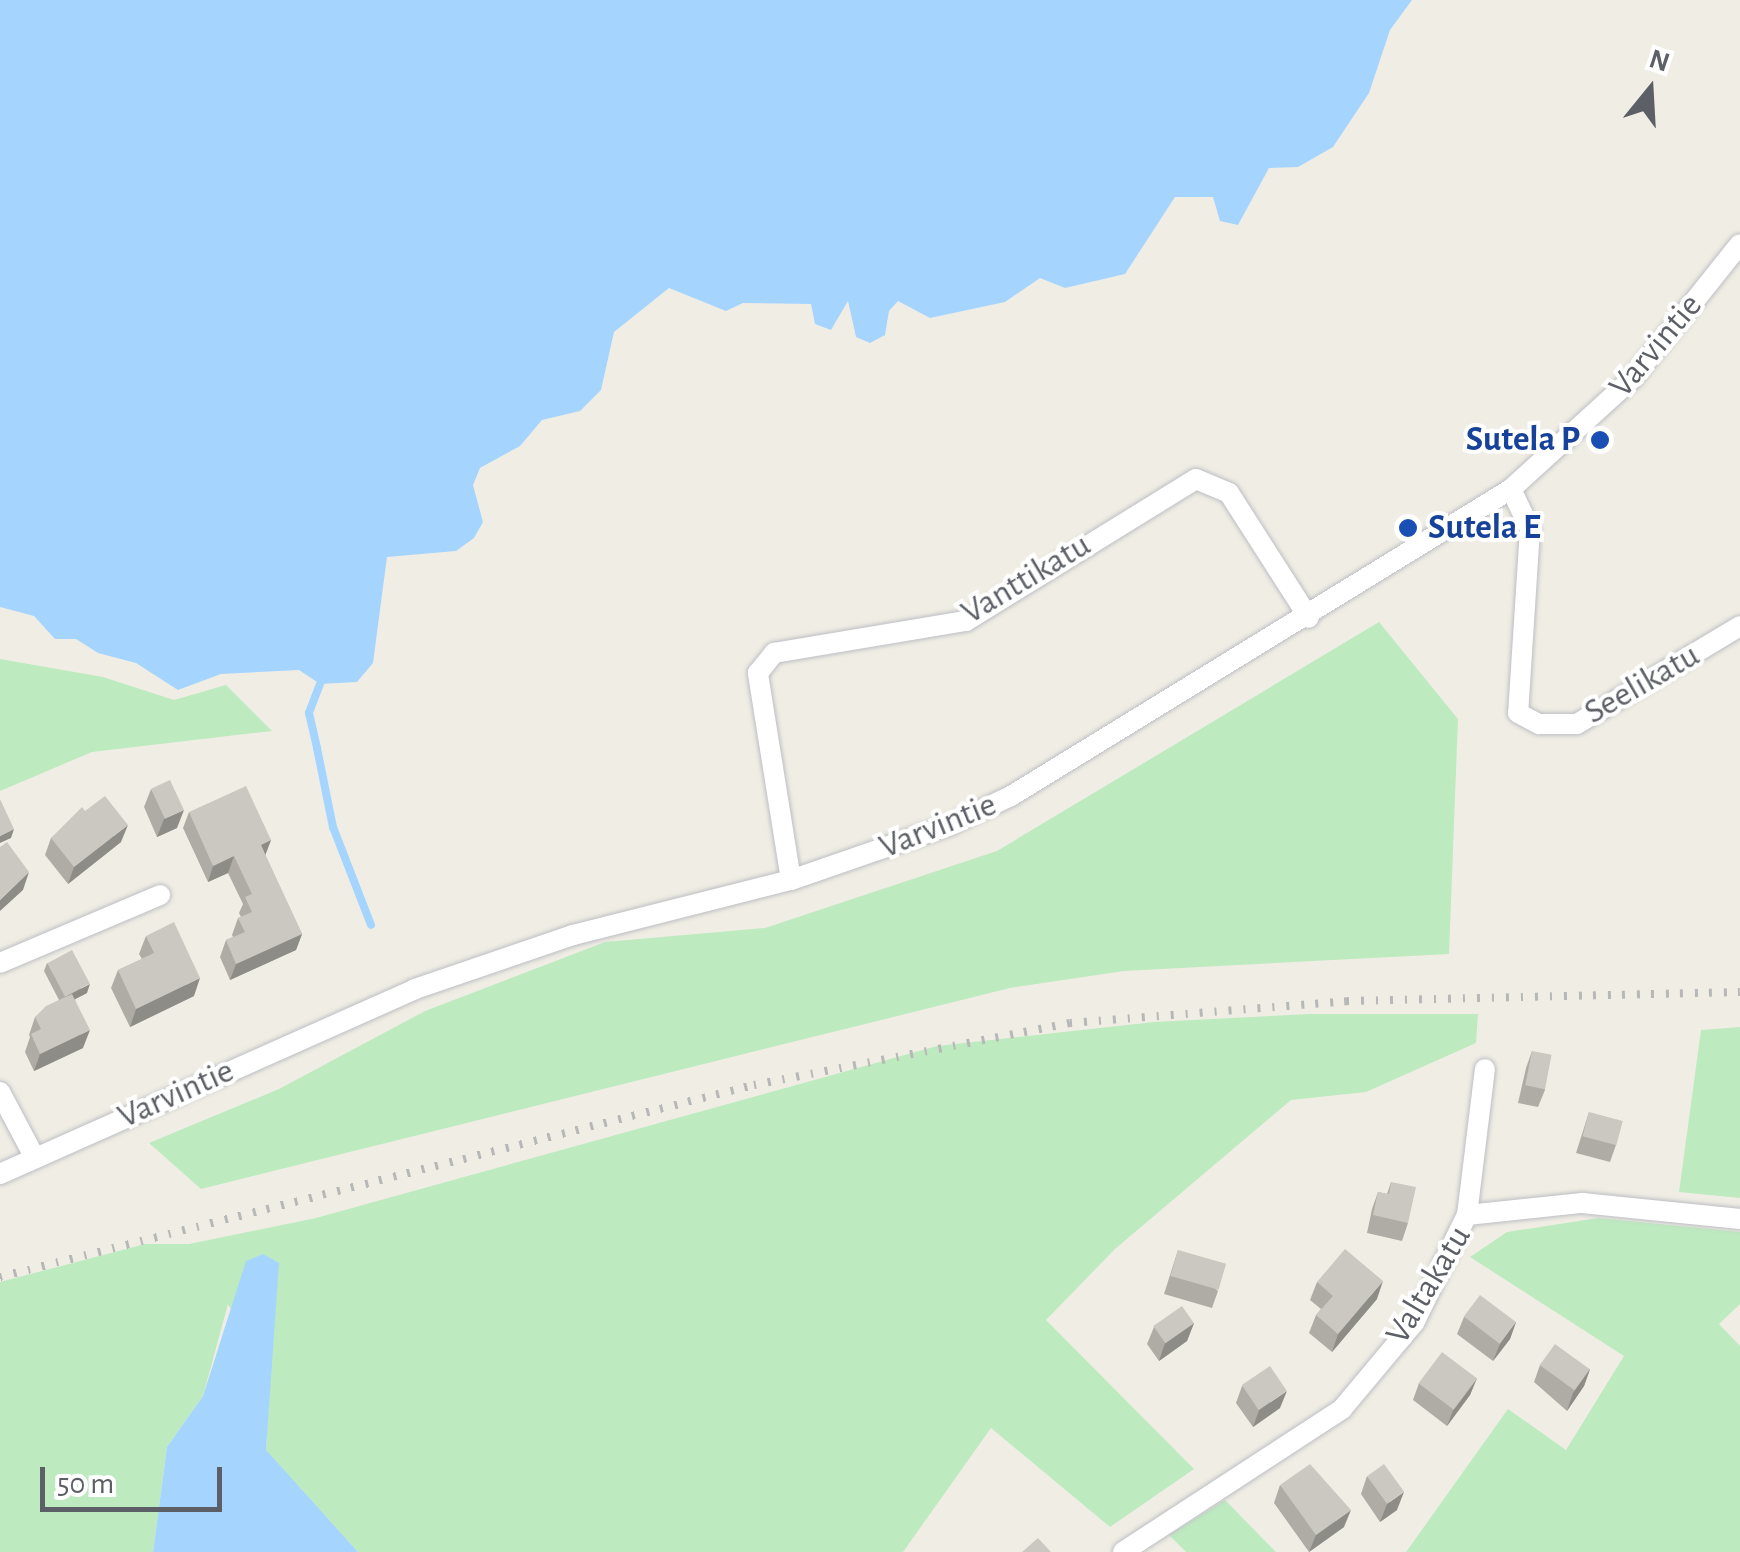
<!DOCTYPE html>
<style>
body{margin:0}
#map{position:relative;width:1740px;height:1552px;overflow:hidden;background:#f0eee4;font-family:"Alegreya Sans",sans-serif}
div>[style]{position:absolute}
.green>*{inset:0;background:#beeac0}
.water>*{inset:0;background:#a5d5ff}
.stream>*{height:8px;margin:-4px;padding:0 4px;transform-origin:4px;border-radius:4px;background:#a5d5ff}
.roads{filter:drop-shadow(0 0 2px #bcbec4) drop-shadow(0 0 2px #bcbec4)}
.street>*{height:20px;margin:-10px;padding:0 10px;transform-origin:10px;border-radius:10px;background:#fff}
.rail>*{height:8px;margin-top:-4px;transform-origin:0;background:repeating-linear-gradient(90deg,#b6b7b7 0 2.5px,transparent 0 14.5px)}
.wall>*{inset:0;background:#afaca6}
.shaded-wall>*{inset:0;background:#8e8c87}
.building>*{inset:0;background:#cbc8c1;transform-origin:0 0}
.dots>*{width:28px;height:28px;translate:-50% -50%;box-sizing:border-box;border:5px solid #fff;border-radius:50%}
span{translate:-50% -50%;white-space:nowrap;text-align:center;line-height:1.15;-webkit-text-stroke:8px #fff;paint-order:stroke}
.street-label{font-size:35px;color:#5c6066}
.transit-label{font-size:35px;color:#164399;font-weight:700}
.right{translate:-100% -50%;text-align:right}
.left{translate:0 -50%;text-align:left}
.north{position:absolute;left:1600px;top:40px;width:100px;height:100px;-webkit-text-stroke:8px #fff;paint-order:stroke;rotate:18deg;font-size:28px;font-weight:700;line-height:40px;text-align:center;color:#5c6066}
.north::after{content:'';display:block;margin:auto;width:35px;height:45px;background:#5c6066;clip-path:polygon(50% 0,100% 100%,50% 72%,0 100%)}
.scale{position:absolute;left:40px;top:1467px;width:182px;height:45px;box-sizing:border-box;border:5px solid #5c6066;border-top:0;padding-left:12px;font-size:30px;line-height:35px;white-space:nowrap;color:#5c6066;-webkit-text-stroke:8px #fff;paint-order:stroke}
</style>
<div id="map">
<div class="green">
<div style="clip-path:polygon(1379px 622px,1458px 719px,1449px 954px,1124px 971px,1010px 988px,201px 1189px,149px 1143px,279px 1089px,425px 1011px,605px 942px,765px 928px,997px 851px)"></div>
<div style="clip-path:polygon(0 659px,103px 677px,174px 700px,226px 685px,272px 731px,92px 752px,0 791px)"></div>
<div style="clip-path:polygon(1309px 1014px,1478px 1014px,1476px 1043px,1366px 1092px,1291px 1100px,1115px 1249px,1046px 1320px,1194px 1469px,1110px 1527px,991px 1428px,903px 1552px,358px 1552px,266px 1451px,270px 1377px,228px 1304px,203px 1396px,167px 1447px,153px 1552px,0 1552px,0 1282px,145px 1244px,189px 1244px,316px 1218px,937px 1046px,1154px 1022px)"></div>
<div style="clip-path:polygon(1740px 1027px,1740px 1198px,1679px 1192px,1701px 1030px)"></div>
<div style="clip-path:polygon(1598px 1218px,1740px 1232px,1740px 1304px,1719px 1324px,1740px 1346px,1740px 1552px,1406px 1552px,1508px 1409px,1566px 1450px,1624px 1356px,1470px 1257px,1507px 1232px)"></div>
<div style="clip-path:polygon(1225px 1500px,1276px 1552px,1186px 1552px,1169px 1535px)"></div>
</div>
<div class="water">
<div style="clip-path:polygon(0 0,1412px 0,1390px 30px,1369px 93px,1333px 147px,1298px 167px,1269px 168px,1238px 225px,1220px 221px,1213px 197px,1175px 197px,1125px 274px,1065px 288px,1040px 278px,1005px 302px,930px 318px,898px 301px,889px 311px,885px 335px,870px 343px,856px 337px,848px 301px,831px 330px,815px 324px,811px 304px,743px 303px,726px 311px,669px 288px,614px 332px,601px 390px,580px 411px,542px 420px,520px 446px,480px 468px,473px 485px,483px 522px,474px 538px,456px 551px,387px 557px,373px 663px,357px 682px,320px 684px,299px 670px,221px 674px,178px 690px,136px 663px,98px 653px,76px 639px,55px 639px,34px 616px,0 607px)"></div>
<div style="clip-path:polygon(263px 1254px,279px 1263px,266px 1450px,358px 1552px,153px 1552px,167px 1447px,203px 1396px,246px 1261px)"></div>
</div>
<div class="stream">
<div style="left:320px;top:684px;width:31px;rotate:111deg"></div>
<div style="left:309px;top:713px;width:36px;rotate:77deg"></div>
<div style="left:317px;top:748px;width:81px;rotate:78.6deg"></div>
<div style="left:333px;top:827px;width:105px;rotate:68.8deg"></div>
</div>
<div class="roads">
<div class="street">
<div style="left:1511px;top:489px;width:44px;rotate:64.6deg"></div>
<div style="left:1530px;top:529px;width:184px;rotate:93.7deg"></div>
<div style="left:1518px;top:713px;width:24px;rotate:28deg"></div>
<div style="left:1539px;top:724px;width:38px"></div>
<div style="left:1577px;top:724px;width:190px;rotate:-31deg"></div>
<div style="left:791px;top:880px;width:210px;rotate:-99.1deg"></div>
<div style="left:758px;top:673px;width:26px;rotate:-51deg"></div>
<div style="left:774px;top:653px;width:195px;rotate:-9.5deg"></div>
<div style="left:966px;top:621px;width:270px;rotate:-31.7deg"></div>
<div style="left:1196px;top:479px;width:36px;rotate:23deg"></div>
<div style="left:1229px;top:493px;width:148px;rotate:57.4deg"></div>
<div style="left:0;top:963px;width:174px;rotate:-23deg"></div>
<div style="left:0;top:1092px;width:75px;rotate:62.1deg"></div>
<div style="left:0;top:1174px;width:454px;rotate:-24deg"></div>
<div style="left:415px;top:989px;width:167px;rotate:-18.9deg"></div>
<div style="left:573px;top:935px;width:225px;rotate:-14.2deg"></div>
<div style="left:791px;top:880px;width:168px;rotate:-19.1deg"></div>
<div style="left:950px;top:825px;width:68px;rotate:-25.4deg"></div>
<div style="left:1011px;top:796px;width:587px;rotate:-31.55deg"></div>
<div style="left:1511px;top:489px;width:165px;rotate:-42.3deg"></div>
<div style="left:1633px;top:378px;width:171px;rotate:-51.4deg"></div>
<div style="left:1467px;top:1215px;width:147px;rotate:-83deg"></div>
<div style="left:1123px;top:1552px;width:262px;rotate:-33.1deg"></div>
<div style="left:1342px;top:1409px;width:112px;rotate:-50.1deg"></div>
<div style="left:1414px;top:1323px;width:120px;rotate:-63.9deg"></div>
<div style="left:1467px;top:1215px;width:116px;rotate:-6deg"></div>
<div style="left:1582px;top:1203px;width:159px;rotate:5.8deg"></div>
</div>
</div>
<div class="rail">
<div style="left:0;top:1277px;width:778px;rotate:-14.29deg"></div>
<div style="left:754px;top:1085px;width:322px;rotate:-11.1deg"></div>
<div style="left:1070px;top:1023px;width:278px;rotate:-4.5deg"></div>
<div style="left:1347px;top:1001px;width:393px;rotate:-1.3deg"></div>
</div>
<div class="wall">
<div style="clip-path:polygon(151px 789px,177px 828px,157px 837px,144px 807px)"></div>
<div style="clip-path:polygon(85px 811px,121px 842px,68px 884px,45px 855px,51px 838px)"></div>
<div style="clip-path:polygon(189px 812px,271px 840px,265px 855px,302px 934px,296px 950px,230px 980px,220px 957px,226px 940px,233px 937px,232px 935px,238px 918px,241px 917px,239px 913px,243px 904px,228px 873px,208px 882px,183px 828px)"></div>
<div style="clip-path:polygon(146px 936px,194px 996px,130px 1027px,111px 988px,118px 970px,142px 959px,139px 954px)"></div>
<div style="clip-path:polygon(47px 963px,87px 993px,75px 999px,83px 1048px,34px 1071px,25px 1052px,30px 1037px,29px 1035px,35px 1017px,59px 1000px,44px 971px)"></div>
<div style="clip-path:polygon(1532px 1051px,1545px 1090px,1538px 1107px,1518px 1103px,1526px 1068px)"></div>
<div style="clip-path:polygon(1589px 1112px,1616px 1145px,1610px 1162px,1576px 1153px)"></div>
<div style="clip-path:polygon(1391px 1182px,1408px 1223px,1402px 1241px,1367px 1233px,1372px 1209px,1378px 1192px,1387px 1194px)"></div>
<div style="clip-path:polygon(1178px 1250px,1218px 1291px,1212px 1308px,1164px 1294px)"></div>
<div style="clip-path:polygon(1317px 1282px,1377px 1299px,1332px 1352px,1309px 1333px,1316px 1315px,1321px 1309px,1310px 1300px)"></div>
<div style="clip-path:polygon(1464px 1317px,1516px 1322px,1510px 1339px,1493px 1361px,1457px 1334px)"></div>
<div style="clip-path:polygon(1194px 1323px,1187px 1341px,1159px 1361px,1147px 1344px,1154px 1327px)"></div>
<div style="clip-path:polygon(1540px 1365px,1590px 1369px,1584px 1386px,1567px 1411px,1534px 1382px)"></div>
<div style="clip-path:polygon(1477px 1378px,1470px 1395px,1447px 1426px,1413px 1400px,1419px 1383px)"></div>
<div style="clip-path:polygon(1242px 1386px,1280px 1408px,1253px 1427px,1236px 1403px)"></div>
<div style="clip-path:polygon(1367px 1476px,1397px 1510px,1380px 1522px,1361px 1494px)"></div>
<div style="clip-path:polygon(1280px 1485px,1344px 1527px,1309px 1552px,1274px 1503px)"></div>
</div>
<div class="shaded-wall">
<div style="clip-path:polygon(184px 810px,177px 828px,157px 837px,164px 819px)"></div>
<div style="clip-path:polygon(128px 825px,121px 842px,68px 884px,74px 867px)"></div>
<div style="clip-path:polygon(14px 829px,11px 838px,0 843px,0 836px)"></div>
<div style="clip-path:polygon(271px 840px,265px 856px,261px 845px)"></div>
<div style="clip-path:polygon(234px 856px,228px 873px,208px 882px,213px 866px)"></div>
<div style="clip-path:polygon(29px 872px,23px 890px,0 911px,0 900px)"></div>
<div style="clip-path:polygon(302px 934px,296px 950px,230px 980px,236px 964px)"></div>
<div style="clip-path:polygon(200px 978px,194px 996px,130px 1027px,136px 1009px)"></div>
<div style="clip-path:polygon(90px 984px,87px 993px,62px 1006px,65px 997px)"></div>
<div style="clip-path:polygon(90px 1030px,83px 1048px,34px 1071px,40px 1054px)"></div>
<div style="clip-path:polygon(1383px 1281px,1377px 1299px,1332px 1352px,1338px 1334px)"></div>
<div style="clip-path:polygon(1516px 1322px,1510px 1339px,1493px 1361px,1500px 1344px)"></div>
<div style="clip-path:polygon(1194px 1323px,1187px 1341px,1159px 1361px,1165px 1343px)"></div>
<div style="clip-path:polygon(1590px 1369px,1584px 1386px,1567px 1411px,1573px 1393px)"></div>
<div style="clip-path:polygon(1477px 1378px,1470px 1395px,1447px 1426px,1454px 1408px)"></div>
<div style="clip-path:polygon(1287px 1391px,1280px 1408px,1253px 1427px,1259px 1410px)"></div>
<div style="clip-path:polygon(1404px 1492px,1397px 1510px,1380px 1522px,1387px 1504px)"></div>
<div style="clip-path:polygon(1351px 1510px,1344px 1527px,1309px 1552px,1316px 1535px)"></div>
</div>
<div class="building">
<div style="left:170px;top:780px;width:33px;height:21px;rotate:65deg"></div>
<div style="clip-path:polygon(246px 786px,271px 840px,261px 845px,302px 934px,236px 964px,226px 940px,245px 932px,238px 918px,252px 912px,245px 897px,252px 894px,234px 856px,213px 866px,189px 812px)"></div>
<div style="clip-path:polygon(105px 796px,128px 825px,74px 867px,51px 838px,82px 807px,85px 811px)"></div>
<div style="clip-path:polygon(0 799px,14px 829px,0 836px)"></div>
<div style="clip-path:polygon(7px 842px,29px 872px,0 900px,0 847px)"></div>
<div style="clip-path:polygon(174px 922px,200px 978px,136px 1009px,118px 970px,154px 953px,146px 936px)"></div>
<div style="left:72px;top:950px;width:38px;height:28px;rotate:62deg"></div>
<div style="clip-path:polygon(72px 994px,90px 1030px,40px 1054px,31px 1034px,41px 1029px,35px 1017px,46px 1006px)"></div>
<div style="left:1532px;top:1051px;width:20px;height:35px;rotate:11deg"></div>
<div style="left:1589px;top:1112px;width:35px;height:25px;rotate:15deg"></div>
<div style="clip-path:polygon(1391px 1182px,1416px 1187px,1408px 1223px,1373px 1215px,1378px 1192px,1389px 1194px)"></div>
<div style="clip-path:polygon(1345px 1249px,1383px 1281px,1338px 1334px,1316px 1315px,1333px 1296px,1317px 1282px)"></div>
<div style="left:1178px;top:1250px;width:50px;height:27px;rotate:16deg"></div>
<div style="left:1480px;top:1295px;width:45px;height:27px;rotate:37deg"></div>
<div style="left:1182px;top:1306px;width:21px;height:35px;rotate:55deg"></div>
<div style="left:1555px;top:1344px;width:43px;height:26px;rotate:36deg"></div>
<div style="left:1442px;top:1352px;width:44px;height:39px;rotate:37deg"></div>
<div style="left:1270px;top:1366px;width:30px;height:34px;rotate:56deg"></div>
<div style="clip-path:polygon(1310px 1464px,1351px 1510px,1316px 1535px,1280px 1485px)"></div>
<div style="left:1384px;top:1464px;width:34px;height:21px;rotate:54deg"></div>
<div style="clip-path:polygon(1038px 1538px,1051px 1552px,1022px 1552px)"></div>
</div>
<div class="dots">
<div style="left:1600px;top:440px;background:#1a4fb4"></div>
<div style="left:1408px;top:528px;background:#1a4fb4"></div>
</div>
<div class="street-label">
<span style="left:1656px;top:346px;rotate:-50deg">Varvintie</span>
<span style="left:1026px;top:579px;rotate:-31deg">Vanttikatu</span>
<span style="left:1642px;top:684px;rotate:-30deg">Seelikatu</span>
<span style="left:938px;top:826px;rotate:-22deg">Varvintie</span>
<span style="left:176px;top:1094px;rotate:-24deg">Varvintie</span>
<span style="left:1429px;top:1285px;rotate:-59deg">Valtakatu</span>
</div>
<div class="transit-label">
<span class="right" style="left:1580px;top:440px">Sutela P</span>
<span class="left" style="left:1428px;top:528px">Sutela E</span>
</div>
<div class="north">N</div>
<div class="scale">50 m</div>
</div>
